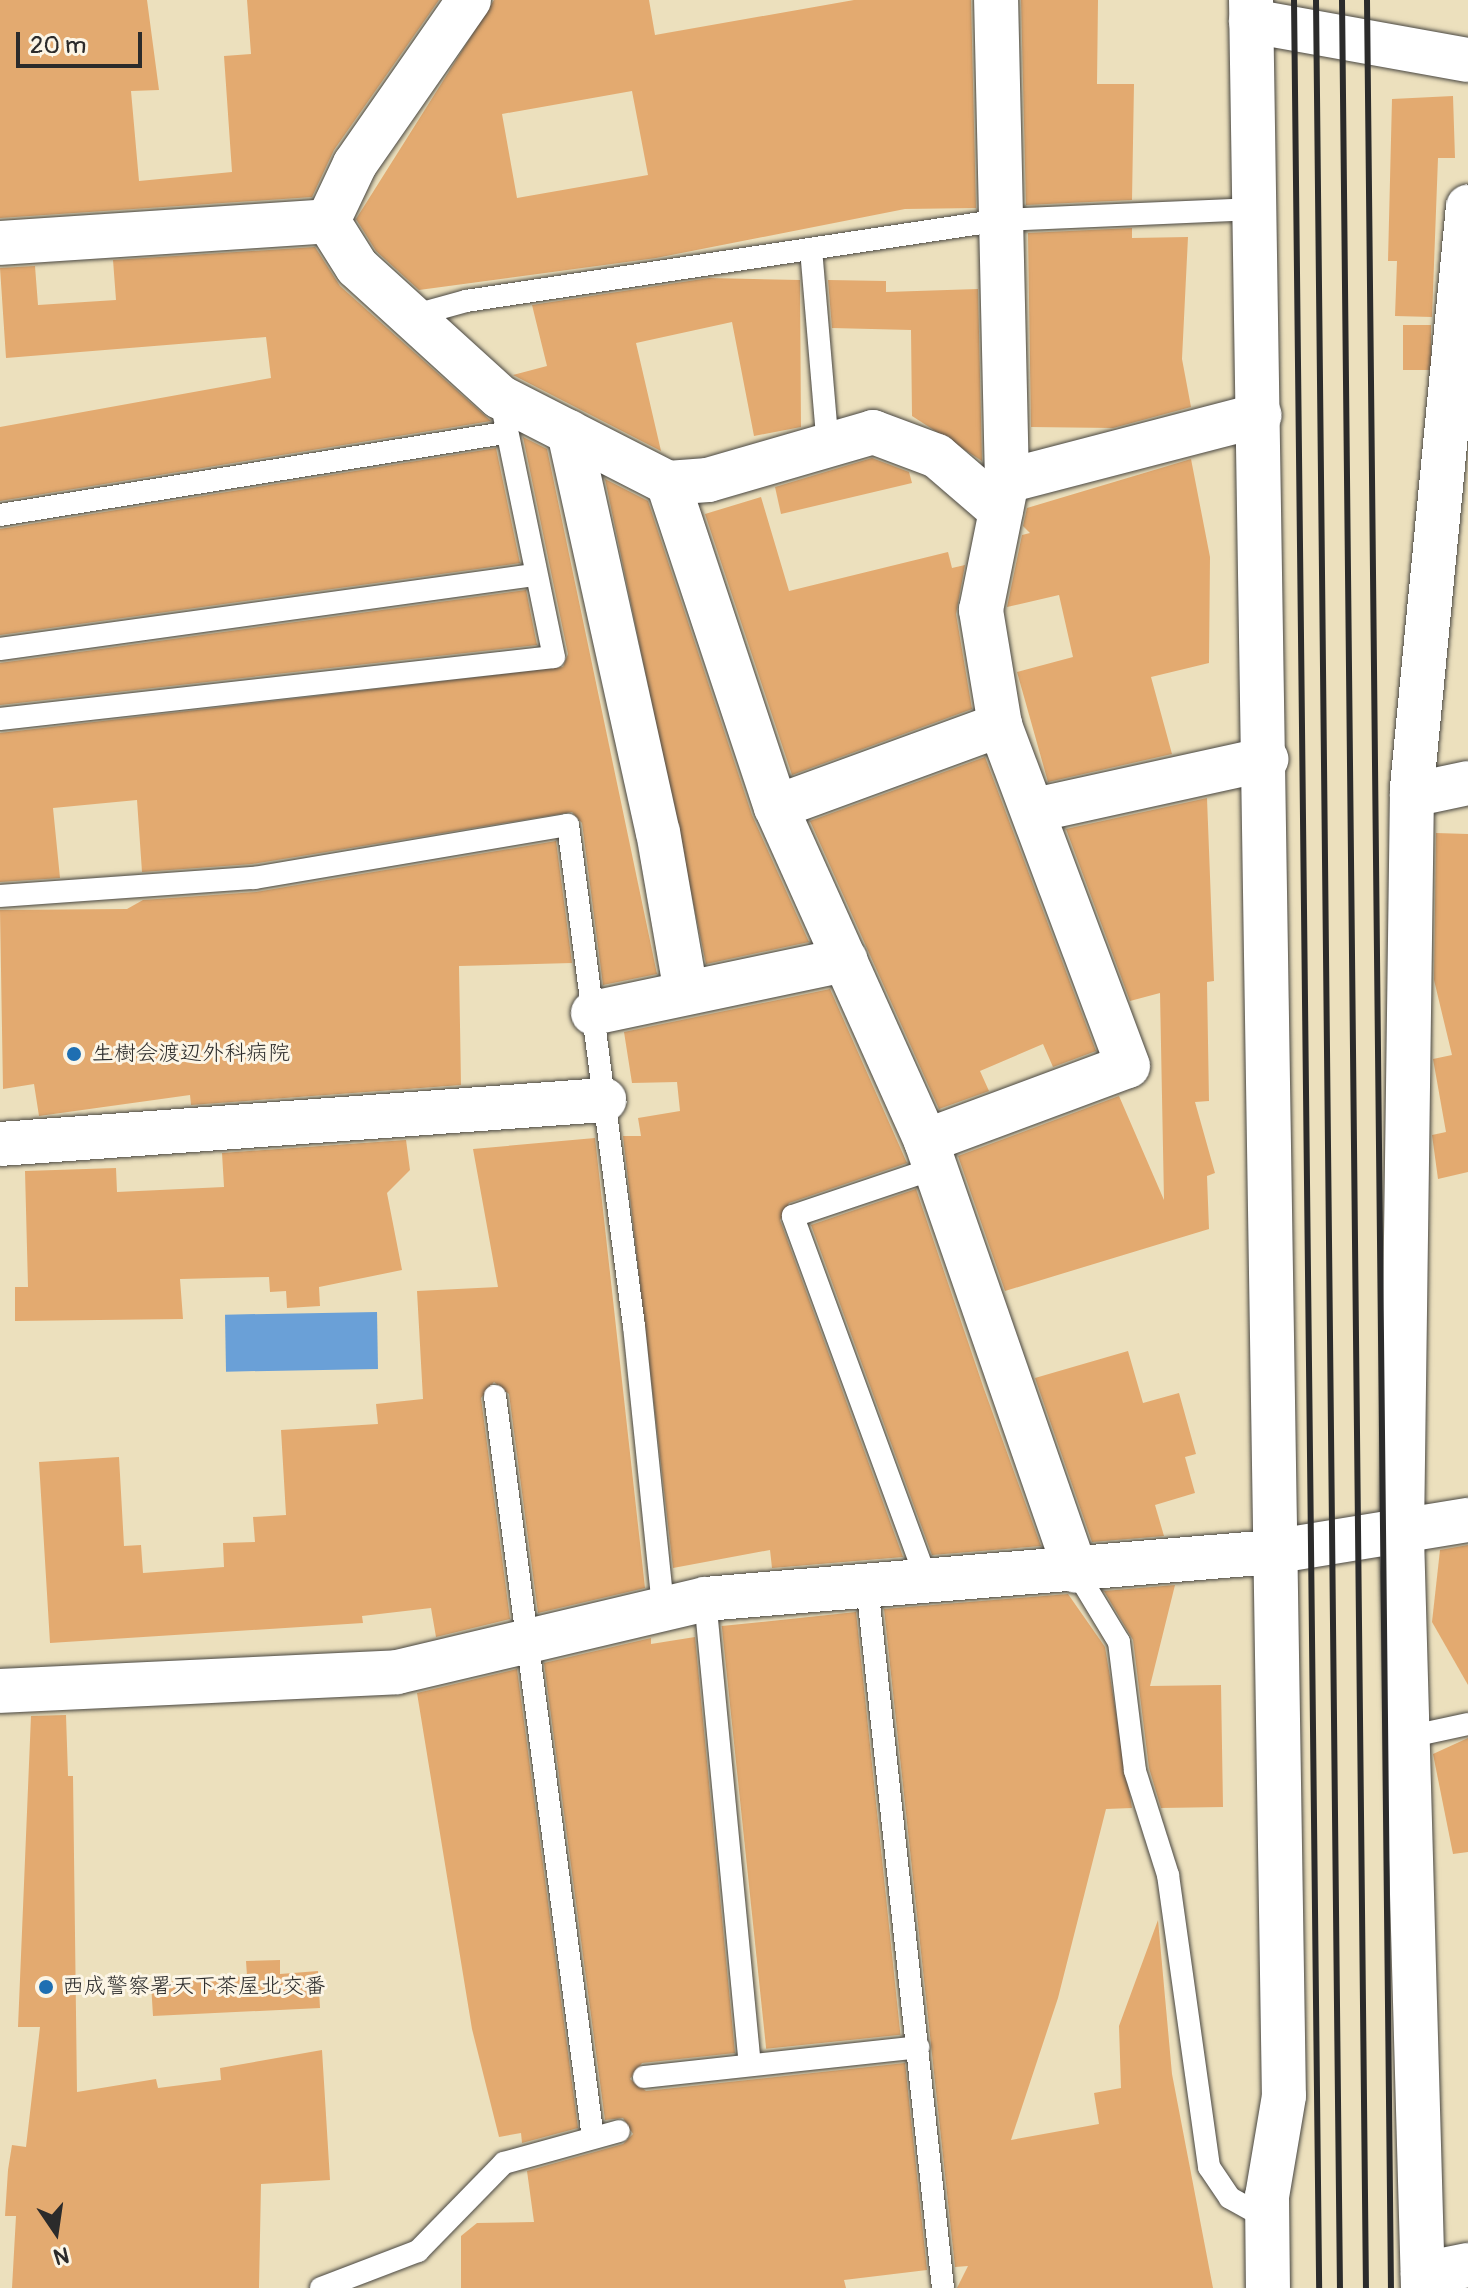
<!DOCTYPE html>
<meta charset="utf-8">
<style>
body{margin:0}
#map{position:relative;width:1468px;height:2288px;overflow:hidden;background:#ece0bd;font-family:Pangolin,"Klee One",sans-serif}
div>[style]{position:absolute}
.water>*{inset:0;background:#6aa0d7;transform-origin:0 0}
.building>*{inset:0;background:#e3aa70;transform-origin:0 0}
.roads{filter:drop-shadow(0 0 2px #484641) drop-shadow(0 0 2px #484641)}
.service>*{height:22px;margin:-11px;padding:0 11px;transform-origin:11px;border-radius:11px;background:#fff}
.minor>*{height:44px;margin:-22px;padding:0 22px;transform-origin:22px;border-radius:22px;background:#fff}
.rail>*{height:6px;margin:-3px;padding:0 3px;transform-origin:3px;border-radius:3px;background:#2b2b2b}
.dots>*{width:22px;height:22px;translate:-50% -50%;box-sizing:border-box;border:4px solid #fcf5e5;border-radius:50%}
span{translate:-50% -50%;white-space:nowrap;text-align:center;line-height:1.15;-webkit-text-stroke:6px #fcf5e5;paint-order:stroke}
.poi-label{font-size:22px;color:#2b2b2b}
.left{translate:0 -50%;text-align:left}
.north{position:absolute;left:16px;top:2192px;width:80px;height:80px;-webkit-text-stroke:6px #fcf5e5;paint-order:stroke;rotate:167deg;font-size:22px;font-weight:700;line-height:32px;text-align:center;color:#2b2b2b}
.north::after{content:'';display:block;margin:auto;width:28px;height:36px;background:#2b2b2b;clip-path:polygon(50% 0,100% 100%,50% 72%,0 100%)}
.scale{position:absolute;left:16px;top:32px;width:126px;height:36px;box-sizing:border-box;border:4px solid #2b2b2b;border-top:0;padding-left:10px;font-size:24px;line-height:28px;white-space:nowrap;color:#2b2b2b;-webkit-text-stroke:6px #fcf5e5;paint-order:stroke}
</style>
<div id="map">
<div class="water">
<div style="left:377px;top:1312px;width:57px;height:152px;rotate:89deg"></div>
</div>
<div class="building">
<div style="clip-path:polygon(0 0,147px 0,159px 90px,131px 91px,139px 181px,232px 172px,224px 56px,251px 54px,247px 0,439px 0,334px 150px,312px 197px,0 218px)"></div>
<div style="clip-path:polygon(evenodd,494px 0,649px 0,655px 35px,854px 0,971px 0,976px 208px,905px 209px,656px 258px,419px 290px,376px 251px,356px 219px,494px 0,632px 91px,648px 175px,517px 198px,502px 114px,632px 91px)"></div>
<div style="clip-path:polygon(1021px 0,1098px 0,1097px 84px,1134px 84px,1132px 200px,1026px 205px)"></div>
<div style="clip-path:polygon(1453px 96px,1455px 158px,1438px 158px,1432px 317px,1395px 316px,1397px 261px,1388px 261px,1392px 99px)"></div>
<div style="clip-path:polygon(1132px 228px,1132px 238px,1188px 237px,1182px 359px,1191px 407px,1113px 428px,1031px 427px,1028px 233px)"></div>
<div style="clip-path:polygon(315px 247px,340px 286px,491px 421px,0 501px,0 427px,271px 378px,266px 337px,6px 358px,0 268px,35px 266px,38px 305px,116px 300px,113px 260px)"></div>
<div style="clip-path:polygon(709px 278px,800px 280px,801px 427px,754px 436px,732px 322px,636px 343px,661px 451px,513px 375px,547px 366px,532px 305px)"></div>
<div style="clip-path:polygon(828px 280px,886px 281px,886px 292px,978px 289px,982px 461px,912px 416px,911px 330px,832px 328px)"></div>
<div style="left:1403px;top:325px;width:28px;height:45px"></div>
<div style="clip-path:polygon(523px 437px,547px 449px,657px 974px,603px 985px,582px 823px,572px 812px,252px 864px,142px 872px,137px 800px,53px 808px,60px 878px,0 882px,0 733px,563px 667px,568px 654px)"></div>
<div style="clip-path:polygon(496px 448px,520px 563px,0 635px,0 529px)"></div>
<div style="clip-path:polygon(872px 458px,909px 472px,912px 483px,781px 514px,775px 487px)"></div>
<div style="clip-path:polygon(1191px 459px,1210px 557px,1209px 663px,1151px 677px,1172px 754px,1048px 782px,1017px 672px,1073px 657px,1059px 595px,1007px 607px,1022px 535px,1030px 533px,1023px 526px,1027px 508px)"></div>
<div style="clip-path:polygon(605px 479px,648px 501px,752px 815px,809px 942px,706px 964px)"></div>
<div style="clip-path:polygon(761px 497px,789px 591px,948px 552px,952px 568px,965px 565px,956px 614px,972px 709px,792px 775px,705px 514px)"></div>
<div style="clip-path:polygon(526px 590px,537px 645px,0 705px,0 663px)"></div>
<div style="clip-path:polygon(985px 757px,1096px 1051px,1053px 1067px,1043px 1044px,980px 1071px,989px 1091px,939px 1109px,810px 821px)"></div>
<div style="clip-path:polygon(1207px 798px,1214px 981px,1207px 982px,1209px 1101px,1195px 1102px,1215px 1173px,1207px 1176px,1209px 1229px,1005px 1291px,958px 1156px,1119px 1096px,1164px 1200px,1160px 993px,1130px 1001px,1066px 829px)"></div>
<div style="clip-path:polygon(1436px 833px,1468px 834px,1468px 1172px,1438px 1179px,1432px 1135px,1446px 1132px,1433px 1059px,1452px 1055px,1434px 980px)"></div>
<div style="clip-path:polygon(556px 841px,572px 963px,459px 966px,461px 1085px,191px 1105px,190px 1095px,39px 1116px,34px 1084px,3px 1089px,0 910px,127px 909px,143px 900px,256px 892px)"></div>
<div style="clip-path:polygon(830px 989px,907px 1163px,789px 1203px,780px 1220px,903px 1557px,772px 1568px,770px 1550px,673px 1568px,623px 1136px,641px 1136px,638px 1118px,680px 1111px,677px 1082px,632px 1083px,624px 1032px)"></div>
<div style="clip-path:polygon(595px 1138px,645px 1588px,538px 1613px,509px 1394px,494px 1382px,481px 1398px,510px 1619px,436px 1637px,431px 1608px,362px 1616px,363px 1623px,50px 1643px,39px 1462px,119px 1457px,124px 1546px,141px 1545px,143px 1573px,224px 1567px,223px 1543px,255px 1542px,253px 1517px,286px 1515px,281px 1430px,378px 1424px,376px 1404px,423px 1399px,417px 1291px,498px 1287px,473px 1149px)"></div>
<div style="clip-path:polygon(406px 1140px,410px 1170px,387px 1193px,402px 1270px,319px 1287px,320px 1306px,287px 1308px,286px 1291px,270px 1292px,269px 1277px,180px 1279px,183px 1319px,15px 1321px,15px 1287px,28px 1287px,25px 1171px,116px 1168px,117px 1192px,224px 1187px,222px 1153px)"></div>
<div style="clip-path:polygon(916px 1189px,984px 1389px,1041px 1546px,932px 1555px,811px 1225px)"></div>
<div style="clip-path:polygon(1128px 1351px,1143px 1403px,1179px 1393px,1196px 1454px,1185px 1457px,1195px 1493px,1155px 1505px,1164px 1536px,1092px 1542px,1035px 1378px)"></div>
<div style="clip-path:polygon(1468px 1545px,1468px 1685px,1432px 1622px,1440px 1550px)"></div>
<div style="clip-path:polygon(1175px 1585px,1150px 1686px,1221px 1685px,1223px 1807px,1161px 1808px,1149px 1768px,1133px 1640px,1104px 1591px)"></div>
<div style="clip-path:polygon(1068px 1594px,1105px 1647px,1132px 1808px,1106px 1809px,1058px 1998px,1011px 2140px,1099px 2124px,1094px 2093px,1121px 2088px,1119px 2026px,1158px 1920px,1172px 2074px,1213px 2288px,957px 2288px,968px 2266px,955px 2267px,884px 1609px)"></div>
<div style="left:856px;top:1612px;width:425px;height:135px;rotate:84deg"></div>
<div style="clip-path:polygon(695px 1637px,735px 2053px,642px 2063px,630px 2079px,646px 2091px,905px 2063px,927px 2270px,844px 2280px,846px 2288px,461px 2288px,461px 2236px,477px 2223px,534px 2222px,527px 2171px,623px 2144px,633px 2134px,623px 2118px,605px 2120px,544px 1663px,651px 1638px,651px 1644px)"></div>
<div style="clip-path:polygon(517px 1669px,578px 2128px,522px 2143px,521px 2133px,499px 2137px,472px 2029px,417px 1693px)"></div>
<div style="clip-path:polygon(66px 1715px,68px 1776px,73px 1776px,77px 2092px,156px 2079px,158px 2088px,221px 2080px,220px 2068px,322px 2050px,330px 2180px,261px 2184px,259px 2288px,12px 2288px,16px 2216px,5px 2216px,8px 2170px,12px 2145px,26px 2147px,40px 2027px,18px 2027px,31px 1716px)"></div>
<div style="clip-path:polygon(1468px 1738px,1468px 1852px,1453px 1854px,1433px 1754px)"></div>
<div style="clip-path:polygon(280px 1960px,280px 1974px,318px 1971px,320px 2008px,153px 2016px,151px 1983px,247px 1976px,246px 1961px)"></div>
</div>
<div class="roads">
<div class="service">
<div style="left:811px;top:249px;width:198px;rotate:85.1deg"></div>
<div style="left:412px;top:316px;width:56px;rotate:-15.5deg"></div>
<div style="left:466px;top:301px;width:541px;rotate:-8.61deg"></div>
<div style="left:1001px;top:220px;width:255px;rotate:-2.5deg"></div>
<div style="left:0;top:515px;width:511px;rotate:-9.24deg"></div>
<div style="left:0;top:649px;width:539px;rotate:-7.89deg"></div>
<div style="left:0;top:719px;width:557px;rotate:-6.39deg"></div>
<div style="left:554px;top:657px;width:266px;rotate:-101.7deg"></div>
<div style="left:0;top:896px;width:255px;rotate:-4.1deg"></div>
<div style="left:254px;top:878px;width:318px;rotate:-9.6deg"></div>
<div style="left:568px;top:825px;width:505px;rotate:82.5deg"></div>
<div style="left:634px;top:1326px;width:284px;rotate:84.1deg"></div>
<div style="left:495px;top:1396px;width:748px;rotate:82.48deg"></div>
<div style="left:1076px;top:1571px;width:83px;rotate:58.8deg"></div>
<div style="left:1119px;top:1642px;width:130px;rotate:82.9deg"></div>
<div style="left:1135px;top:1771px;width:109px;rotate:72.4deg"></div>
<div style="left:1168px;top:1875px;width:295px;rotate:82deg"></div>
<div style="left:1209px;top:2167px;width:37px;rotate:56deg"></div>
<div style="left:1230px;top:2198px;width:43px;rotate:28.9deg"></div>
<div style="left:927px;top:1581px;width:389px;rotate:-110.2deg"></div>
<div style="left:793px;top:1216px;width:148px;rotate:-18.6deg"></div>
<div style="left:867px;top:1585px;width:707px;rotate:83.83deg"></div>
<div style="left:705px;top:1599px;width:466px;rotate:84.5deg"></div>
<div style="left:1408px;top:1737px;width:61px;rotate:-12.2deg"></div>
<div style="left:644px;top:2077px;width:276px;rotate:-6.2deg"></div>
<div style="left:321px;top:2288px;width:104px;rotate:-20.9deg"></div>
<div style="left:418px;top:2251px;width:123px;rotate:-45.7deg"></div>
<div style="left:504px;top:2163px;width:119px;rotate:-15.5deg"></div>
</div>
<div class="minor">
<div style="left:469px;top:0;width:200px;rotate:124.8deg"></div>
<div style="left:355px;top:164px;width:63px;rotate:115.3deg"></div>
<div style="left:328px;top:221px;width:54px;rotate:57.8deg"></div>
<div style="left:357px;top:267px;width:193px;rotate:42.3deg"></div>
<div style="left:500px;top:397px;width:189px;rotate:27.1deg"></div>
<div style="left:668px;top:483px;width:40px;rotate:-4.3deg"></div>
<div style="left:708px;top:480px;width:172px;rotate:-16.2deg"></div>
<div style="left:873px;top:432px;width:68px;rotate:20.6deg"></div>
<div style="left:937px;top:456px;width:84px;rotate:40.7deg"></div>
<div style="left:1251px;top:0;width:2096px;rotate:89.1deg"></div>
<div style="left:1284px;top:2096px;width:101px;rotate:99.6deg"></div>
<div style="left:1267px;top:2196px;width:92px;rotate:89.4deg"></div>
<div style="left:1251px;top:21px;width:220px;rotate:10.2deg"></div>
<div style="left:0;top:243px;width:329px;rotate:-3.8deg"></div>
<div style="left:569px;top:432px;width:410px;rotate:77.5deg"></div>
<div style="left:658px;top:832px;width:163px;rotate:80.1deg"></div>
<div style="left:1007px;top:481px;width:261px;rotate:-14.6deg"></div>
<div style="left:668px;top:483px;width:342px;rotate:71.6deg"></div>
<div style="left:776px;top:807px;width:366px;rotate:65.8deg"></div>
<div style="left:926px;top:1141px;width:455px;rotate:70.8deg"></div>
<div style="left:1412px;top:795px;width:57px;rotate:-12.1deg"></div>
<div style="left:776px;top:807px;width:239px;rotate:-20.1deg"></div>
<div style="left:1035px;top:810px;width:237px;rotate:-12.4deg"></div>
<div style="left:593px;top:1013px;width:258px;rotate:-11.9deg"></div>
<div style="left:926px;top:1141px;width:215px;rotate:-20.4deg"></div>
<div style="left:1128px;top:1066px;width:364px;rotate:-110.6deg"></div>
<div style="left:1000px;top:725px;width:117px;rotate:-99.4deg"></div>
<div style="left:981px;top:610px;width:132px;rotate:-78.6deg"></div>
<div style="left:1007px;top:481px;width:481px;rotate:-91.3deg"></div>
<div style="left:0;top:1144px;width:606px;rotate:-4.17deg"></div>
<div style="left:0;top:1691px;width:397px;rotate:-2.7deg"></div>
<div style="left:397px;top:1672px;width:317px;rotate:-13.3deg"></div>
<div style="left:705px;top:1599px;width:569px;rotate:-4.74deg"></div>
<div style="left:1272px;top:1552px;width:199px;rotate:-9.3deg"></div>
<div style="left:1423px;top:2274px;width:46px;rotate:-11.3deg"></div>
<div style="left:1423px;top:2288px;width:754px;rotate:-91.6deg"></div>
<div style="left:1402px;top:1534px;width:747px;rotate:-89.23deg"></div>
<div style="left:1412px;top:787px;width:583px;rotate:-84.49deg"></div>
</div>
</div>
<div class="rail">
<div style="left:1294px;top:0;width:2288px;rotate:89.37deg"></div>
<div style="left:1316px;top:0;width:2288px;rotate:89.4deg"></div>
<div style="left:1342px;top:0;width:2288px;rotate:89.4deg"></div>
<div style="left:1367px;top:0;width:2288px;rotate:89.4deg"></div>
</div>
<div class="dots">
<div style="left:74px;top:1054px;background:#1f6fb2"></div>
<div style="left:46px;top:1987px;background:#1f6fb2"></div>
</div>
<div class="poi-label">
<span class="left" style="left:92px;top:1054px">生樹会渡辺外科病院</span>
<span class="left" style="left:62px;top:1987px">西成警察署天下茶屋北交番</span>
</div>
<div class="north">N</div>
<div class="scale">20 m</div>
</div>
